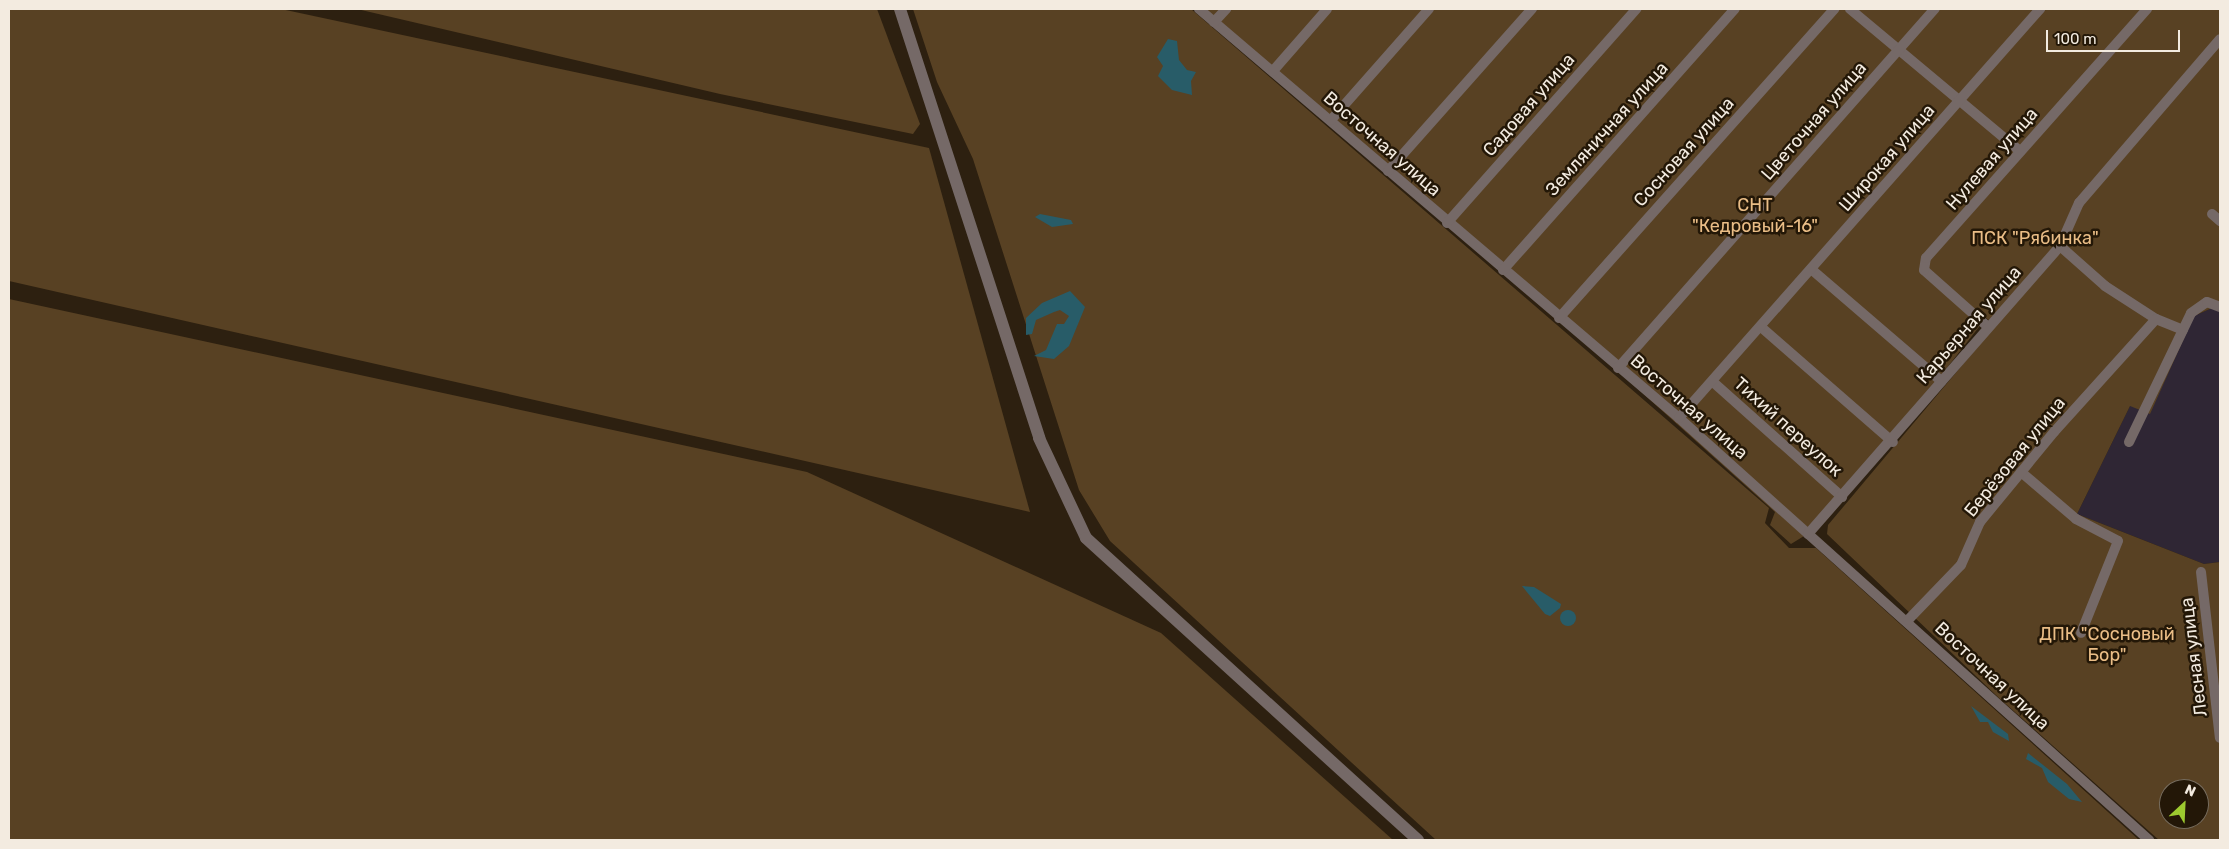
<!DOCTYPE html>
<meta charset="utf-8">
<style>
body{margin:0}
#map{position:relative;width:2229px;height:849px;overflow:hidden;background:#2d2010;font-family:Rubik,sans-serif}
div>[style]{position:absolute}
.industrial>*{inset:0;background:#2f2634}
.green>*{inset:0;background:#584123}
.water>*{inset:0;background:#285c68}
.round{border-radius:50%}
.minor>*{height:10px;margin:-5px;padding:0 5px;transform-origin:5px;border-radius:5px;background:#756967}
.tertiary>*{height:12px;margin:-6px;padding:0 6px;transform-origin:6px;border-radius:6px;background:#756967}
span{translate:-50% -50%;white-space:nowrap;text-align:center;line-height:1.15;-webkit-text-stroke:5px #231707;paint-order:stroke}
.street-label{font-size:18px;color:#f3ebe0}
.park-label{font-size:18px;color:#eabd86}
.frame{position:absolute;inset:0;border:10px solid #f3ebe0;pointer-events:none}
.north{position:absolute;left:2159px;top:779px;width:50px;height:50px;box-sizing:border-box;background:#231707;border:1px solid #766c5e;border-radius:50%;rotate:25deg;font-size:14px;font-weight:700;line-height:20px;text-align:center;color:#f3ebe0}
.north::after{content:'';display:block;margin:auto;width:18px;height:22px;background:#9dca2f;clip-path:polygon(50% 0,100% 100%,50% 72%,0 100%)}
.scale{position:absolute;left:2046px;top:30px;width:134px;height:22px;box-sizing:border-box;border:2px solid #f3ebe0;border-top:0;padding-left:6px;font-size:15px;line-height:18px;white-space:nowrap;color:#f3ebe0;-webkit-text-stroke:4px #231707;paint-order:stroke}
</style>
<div id="map">
<div class="industrial">
<div style="clip-path:polygon(2212px 308px,2220px 311px,2220px 562px,2204px 564px,2077px 514px,2130px 406px,2184px 337px,2194px 316px)"></div>
</div>
<div class="green">
<div style="clip-path:polygon(9px 9px,281px 9px,929px 148px,1030px 512px,9px 281px)"></div>
<div style="clip-path:polygon(357px 9px,877px 9px,920px 124px,913px 134px,720px 94px)"></div>
<div style="clip-path:polygon(913px 9px,1191px 9px,1769px 508px,1765px 523px,1789px 548px,1816px 548px,2139px 840px,1436px 840px,1110px 541px,1079px 490px,973px 159px,937px 82px)"></div>
<div style="clip-path:polygon(evenodd,1195px 9px,2220px 9px,2220px 311px,2212px 308px,2194px 316px,2150px 414px,2130px 406px,2077px 514px,2204px 564px,2220px 562px,2220px 840px,2159px 840px,1999px 698px,1827px 534px,1828px 525px,1996px 325px,1986px 318px,1899px 429px,1804px 536px,1791px 544px,1770px 525px,1775px 512px,1619px 372px,1195px 9px,2169px 789px,2199px 789px,2199px 819px,2169px 819px,2169px 789px)"></div>
<div style="clip-path:polygon(9px 299px,807px 472px,1161px 633px,1393px 840px,9px 840px)"></div>
</div>
<div class="water">
<div style="clip-path:polygon(1168px 39px,1177px 41px,1179px 60px,1187px 70px,1196px 72px,1191px 81px,1192px 95px,1172px 90px,1158px 76px,1163px 66px,1157px 57px)"></div>
<div style="clip-path:polygon(1040px 214px,1071px 220px,1073px 224px,1052px 227px,1035px 217px)"></div>
<div style="clip-path:polygon(1070px 291px,1085px 307px,1069px 346px,1054px 359px,1034px 356px,1046px 350px,1057px 324px,1064px 324px,1069px 316px,1060px 310px,1054px 312px,1036px 320px,1032px 334px,1026px 335px,1026px 318px,1042px 303px)"></div>
<div style="clip-path:polygon(1522px 586px,1534px 587px,1561px 604px,1560px 608px,1550px 616px,1545px 614px)"></div>
<div class="round" style="left:1560px;top:610px;width:16px;height:16px"></div>
<div style="clip-path:polygon(1971px 706px,2008px 734px,2009px 741px,1993px 732px,1988px 722px,1980px 722px)"></div>
<div style="clip-path:polygon(2028px 753px,2067px 784px,2082px 802px,2069px 799px,2048px 782px,2042px 768px,2026px 759px)"></div>
</div>
<div class="minor">
<div style="left:1199px;top:9px;width:631px;rotate:40.43deg"></div>
<div style="left:1679px;top:418px;width:632px;rotate:41.92deg"></div>
<div style="left:1850px;top:9px;width:222px;rotate:39.9deg"></div>
<div style="left:1214px;top:22px;width:18px;rotate:-47deg"></div>
<div style="left:1273px;top:71px;width:82px;rotate:-48.9deg"></div>
<div style="left:1331px;top:120px;width:148px;rotate:-48.6deg"></div>
<div style="left:1388px;top:171px;width:217px;rotate:-48.4deg"></div>
<div style="left:2212px;top:214px;width:11px;rotate:41deg"></div>
<div style="left:1447px;top:223px;width:286px;rotate:-48.5deg"></div>
<div style="left:2060px;top:246px;width:60px;rotate:41.6deg"></div>
<div style="left:2105px;top:286px;width:61px;rotate:32.9deg"></div>
<div style="left:2156px;top:319px;width:29px;rotate:22deg"></div>
<div style="left:1811px;top:269px;width:172px;rotate:40.7deg"></div>
<div style="left:1503px;top:270px;width:349px;rotate:-48.4deg"></div>
<div style="left:1559px;top:318px;width:414px;rotate:-48.3deg"></div>
<div style="left:1987px;top:326px;width:84px;rotate:-138.4deg"></div>
<div style="left:1924px;top:270px;width:12px;rotate:-81deg"></div>
<div style="left:1926px;top:258px;width:333px;rotate:-48.4deg"></div>
<div style="left:1761px;top:327px;width:175px;rotate:41.1deg"></div>
<div style="left:1618px;top:368px;width:479px;rotate:-48.6deg"></div>
<div style="left:1713px;top:382px;width:173px;rotate:41.7deg"></div>
<div style="left:1679px;top:418px;width:546px;rotate:-48.57deg"></div>
<div style="left:2129px;top:442px;width:143px;rotate:-64.3deg"></div>
<div style="left:2191px;top:313px;width:19px;rotate:-35deg"></div>
<div style="left:2207px;top:302px;width:14px;rotate:21deg"></div>
<div style="left:2021px;top:472px;width:72px;rotate:40.5deg"></div>
<div style="left:2076px;top:519px;width:47px;rotate:27.6deg"></div>
<div style="left:2118px;top:541px;width:99px;rotate:111.9deg"></div>
<div style="left:1808px;top:534px;width:383px;rotate:-48.8deg"></div>
<div style="left:2060px;top:246px;width:47px;rotate:-66.2deg"></div>
<div style="left:2079px;top:203px;width:216px;rotate:-49.3deg"></div>
<div style="left:2201px;top:572px;width:167px;rotate:83.5deg"></div>
<div style="left:1908px;top:620px;width:76px;rotate:-46.1deg"></div>
<div style="left:1961px;top:565px;width:47px;rotate:-66.2deg"></div>
<div style="left:1980px;top:522px;width:117px;rotate:-50.6deg"></div>
<div style="left:2054px;top:432px;width:152px;rotate:-47.9deg"></div>
</div>
<div class="tertiary">
<div style="left:900px;top:9px;width:451px;rotate:72deg"></div>
<div style="left:1039px;top:438px;width:110px;rotate:64.8deg"></div>
<div style="left:1086px;top:538px;width:449px;rotate:42.3deg"></div>
</div>
<div class="street-label">
<span style="left:1529px;top:105px;rotate:-49deg">Садовая улица</span>
<span style="left:1814px;top:121px;rotate:-49deg">Цветочная улица</span>
<span style="left:1607px;top:129px;rotate:-48deg">Земляничная улица</span>
<span style="left:1382px;top:144px;rotate:41deg">Восточная улица</span>
<span style="left:1684px;top:152px;rotate:-48deg">Сосновая улица</span>
<span style="left:1887px;top:158px;rotate:-49deg">Широкая улица</span>
<span style="left:1992px;top:159px;rotate:-49deg">Нулевая улица</span>
<span style="left:1969px;top:325px;rotate:-49deg">Карьерная улица</span>
<span style="left:1689px;top:407px;rotate:41deg">Восточная улица</span>
<span style="left:1788px;top:427px;rotate:42deg">Тихий переулок</span>
<span style="left:2015px;top:457px;rotate:-51deg">Берёзовая улица</span>
<span style="left:2194px;top:657px;rotate:-97deg">Лесная улица</span>
<span style="left:1992px;top:676px;rotate:43deg">Восточная улица</span>
</div>
<div class="park-label">
<span style="left:1755px;top:216px">СНТ<br>"Кедровый-16"</span>
<span style="left:2035px;top:238px">ПСК "Рябинка"</span>
<span style="left:2107px;top:645px">ДПК "Сосновый<br>Бор"</span>
</div>
<div class="frame"></div>
<div class="north">N</div>
<div class="scale">100 m</div>
</div>
